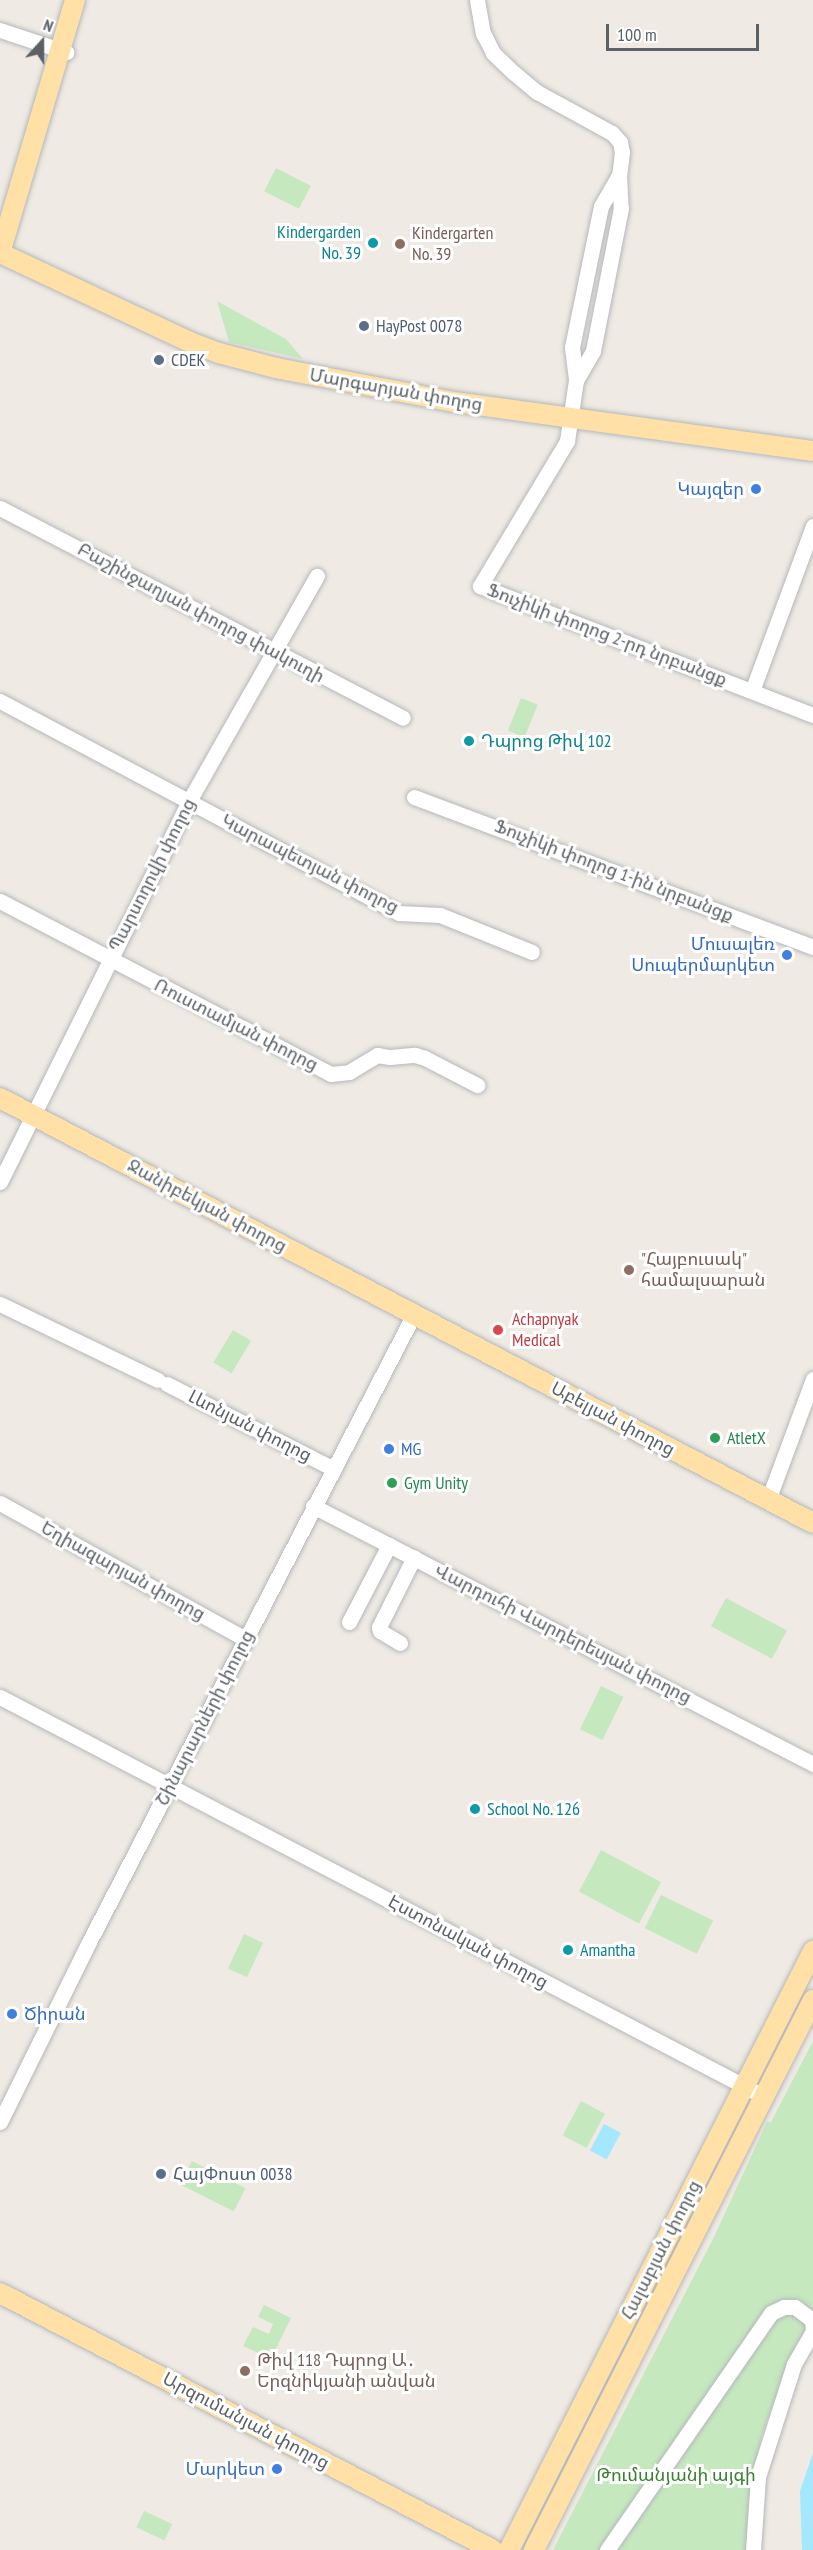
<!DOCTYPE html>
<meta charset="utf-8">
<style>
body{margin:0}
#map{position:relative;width:813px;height:2550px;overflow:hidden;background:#efeae3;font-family:"PT Sans Narrow","Noto Sans Armenian",sans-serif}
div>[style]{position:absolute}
.green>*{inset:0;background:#c6e8bf;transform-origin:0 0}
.water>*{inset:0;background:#a3e8ff;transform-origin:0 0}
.roads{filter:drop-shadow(0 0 2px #b4b8bb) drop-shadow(0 0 2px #b4b8bb)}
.minor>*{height:15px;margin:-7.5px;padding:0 7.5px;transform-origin:7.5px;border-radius:7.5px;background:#fff}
.major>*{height:20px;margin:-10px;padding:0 10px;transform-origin:10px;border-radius:10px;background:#ffe1a8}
.dots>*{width:16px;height:16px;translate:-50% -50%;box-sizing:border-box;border:3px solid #fff;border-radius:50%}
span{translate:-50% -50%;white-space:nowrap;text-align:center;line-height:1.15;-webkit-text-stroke:6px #fff;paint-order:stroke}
.culture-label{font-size:18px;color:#0d838f}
.right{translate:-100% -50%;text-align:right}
.left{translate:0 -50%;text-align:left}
.education-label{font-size:18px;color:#785e54}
.service-label{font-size:18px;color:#4e5e75}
.street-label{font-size:18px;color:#5b6165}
.shop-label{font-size:18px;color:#366cbe}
.health-label{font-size:18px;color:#be3a42}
.leisure-label{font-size:18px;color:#27864d}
.park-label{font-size:18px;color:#3a8130}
.north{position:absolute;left:12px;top:12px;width:60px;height:60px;-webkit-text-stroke:4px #fff;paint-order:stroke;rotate:21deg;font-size:16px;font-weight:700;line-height:24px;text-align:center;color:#5b6165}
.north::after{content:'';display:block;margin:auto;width:21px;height:27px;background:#5b6165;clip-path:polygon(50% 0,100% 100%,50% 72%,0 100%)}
.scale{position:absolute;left:606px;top:24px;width:153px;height:27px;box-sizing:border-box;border:3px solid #5b6165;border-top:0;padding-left:8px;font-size:18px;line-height:21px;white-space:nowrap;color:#5b6165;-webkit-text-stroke:4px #fff;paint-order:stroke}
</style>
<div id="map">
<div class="green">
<div style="left:276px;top:168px;width:39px;height:26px;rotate:27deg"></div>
<div style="clip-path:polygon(217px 301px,286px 339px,303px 359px,229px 342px)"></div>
<div style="left:521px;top:698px;width:18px;height:35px;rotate:22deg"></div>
<div style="left:233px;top:1330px;width:21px;height:38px;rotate:31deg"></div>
<div style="left:726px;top:1598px;width:69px;height:32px;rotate:28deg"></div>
<div style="left:601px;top:1686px;width:25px;height:48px;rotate:26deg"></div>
<div style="left:601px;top:1850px;width:68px;height:47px;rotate:28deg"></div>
<div style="left:661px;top:1895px;width:58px;height:37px;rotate:26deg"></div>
<div style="left:244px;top:1934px;width:21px;height:38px;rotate:25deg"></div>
<div style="clip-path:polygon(813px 2041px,813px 2326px,796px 2344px,762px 2434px,752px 2482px,746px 2550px,553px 2550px,713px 2239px,767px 2122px,771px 2122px)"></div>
<div style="left:581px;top:2101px;width:27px;height:39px;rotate:28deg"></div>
<div style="left:192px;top:2161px;width:60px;height:26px;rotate:27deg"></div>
<div style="clip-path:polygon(710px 2177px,714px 2178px,604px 2401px,532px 2530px,558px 2472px)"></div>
<div style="clip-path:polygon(264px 2305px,291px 2318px,271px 2359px,243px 2346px,253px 2327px,269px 2334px,273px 2324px,258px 2317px)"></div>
<div style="left:144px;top:2511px;width:31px;height:18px;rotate:25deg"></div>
</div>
<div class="water">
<div style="left:604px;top:2124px;width:19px;height:30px;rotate:28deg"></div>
<div style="clip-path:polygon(813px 2453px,813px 2550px,802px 2550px,800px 2491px)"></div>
</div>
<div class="roads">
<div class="minor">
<div style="left:477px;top:0;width:34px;rotate:80deg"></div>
<div style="left:483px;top:33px;width:22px;rotate:63deg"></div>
<div style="left:493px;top:53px;width:29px;rotate:44deg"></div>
<div style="left:514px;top:73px;width:30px;rotate:40deg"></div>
<div style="left:537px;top:92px;width:85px;rotate:28.7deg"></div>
<div style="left:612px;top:133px;width:12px;rotate:48deg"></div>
<div style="left:620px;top:142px;width:10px;rotate:79deg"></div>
<div style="left:622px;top:152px;width:23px;rotate:97deg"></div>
<div style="left:619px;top:175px;width:33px;rotate:87deg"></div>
<div style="left:621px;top:208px;width:146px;rotate:101.1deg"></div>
<div style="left:593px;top:351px;width:34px;rotate:120deg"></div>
<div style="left:0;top:30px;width:70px;rotate:18.4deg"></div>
<div style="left:619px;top:175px;width:36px;rotate:120deg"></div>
<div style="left:601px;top:206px;width:144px;rotate:101.6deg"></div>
<div style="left:572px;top:347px;width:33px;rotate:83deg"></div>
<div style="left:576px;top:380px;width:62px;rotate:98.4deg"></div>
<div style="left:567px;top:441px;width:169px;rotate:121deg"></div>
<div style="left:480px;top:586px;width:357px;rotate:21.2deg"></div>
<div style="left:0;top:508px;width:454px;rotate:27.5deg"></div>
<div style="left:752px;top:691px;width:176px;rotate:-69.7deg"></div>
<div style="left:0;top:701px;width:452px;rotate:28deg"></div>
<div style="left:399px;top:913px;width:41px;rotate:2.8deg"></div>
<div style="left:440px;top:915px;width:99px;rotate:21.9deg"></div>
<div style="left:414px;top:797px;width:426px;rotate:20.6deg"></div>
<div style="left:0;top:901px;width:373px;rotate:27.6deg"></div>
<div style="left:331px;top:1074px;width:18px;rotate:-6deg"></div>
<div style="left:349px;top:1072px;width:33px;rotate:-31deg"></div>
<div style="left:377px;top:1055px;width:13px;rotate:9deg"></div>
<div style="left:390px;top:1057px;width:25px;rotate:-5deg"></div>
<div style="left:415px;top:1055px;width:10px;rotate:17deg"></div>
<div style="left:425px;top:1058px;width:59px;rotate:27.4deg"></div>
<div style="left:0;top:1182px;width:425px;rotate:-63.6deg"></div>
<div style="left:189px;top:801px;width:259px;rotate:-60.4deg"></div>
<div style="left:0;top:1304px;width:175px;rotate:25.7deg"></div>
<div style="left:167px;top:1384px;width:185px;rotate:27deg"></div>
<div style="left:768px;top:1500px;width:129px;rotate:-69.6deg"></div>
<div style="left:0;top:1503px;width:280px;rotate:29deg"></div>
<div style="left:313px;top:1506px;width:563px;rotate:27.29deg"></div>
<div style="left:349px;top:1622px;width:87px;rotate:-62.5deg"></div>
<div style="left:400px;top:1643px;width:23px;rotate:-149deg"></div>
<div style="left:380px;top:1631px;width:4px;rotate:-104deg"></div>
<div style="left:379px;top:1627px;width:78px;rotate:-63.4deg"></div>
<div style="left:0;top:1697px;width:863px;rotate:27.6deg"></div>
<div style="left:0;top:2122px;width:201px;rotate:-63.7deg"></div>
<div style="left:89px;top:1942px;width:707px;rotate:-62.64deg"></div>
<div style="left:607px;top:2550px;width:288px;rotate:-55.3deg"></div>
<div style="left:771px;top:2313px;width:14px;rotate:-25deg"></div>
<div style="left:784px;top:2307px;width:11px"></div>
<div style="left:795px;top:2307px;width:21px;rotate:37deg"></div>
<div style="left:812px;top:2320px;width:11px;rotate:85deg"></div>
<div style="left:813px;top:2331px;width:38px;rotate:120deg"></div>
<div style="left:794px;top:2364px;width:119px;rotate:107.7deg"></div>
<div style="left:758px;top:2477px;width:73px;rotate:93.9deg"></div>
</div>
<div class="major">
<div style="left:75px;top:0;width:264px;rotate:106.5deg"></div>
<div style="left:0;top:253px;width:210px;rotate:25.1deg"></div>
<div style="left:190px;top:342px;width:31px;rotate:21deg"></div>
<div style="left:219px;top:353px;width:59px;rotate:14.7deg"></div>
<div style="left:276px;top:368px;width:182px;rotate:10.8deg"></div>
<div style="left:455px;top:402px;width:361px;rotate:7.8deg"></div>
<div style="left:0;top:1098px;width:917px;rotate:27.6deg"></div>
<div style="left:0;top:2293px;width:556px;rotate:27.53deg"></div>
<div style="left:509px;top:2550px;width:672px;rotate:-63.09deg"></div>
<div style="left:534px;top:2550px;width:617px;rotate:-63.1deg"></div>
</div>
</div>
<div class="dots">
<div style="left:373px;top:243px;background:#0f9aa8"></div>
<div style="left:400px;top:244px;background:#8d6e63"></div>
<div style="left:364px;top:326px;background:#5c6f8a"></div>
<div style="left:159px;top:360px;background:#5c6f8a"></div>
<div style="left:756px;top:489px;background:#3f7fe0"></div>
<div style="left:469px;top:741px;background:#0f9aa8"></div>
<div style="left:787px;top:955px;background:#3f7fe0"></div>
<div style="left:629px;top:1270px;background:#8d6e63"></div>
<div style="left:498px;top:1330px;background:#e0444e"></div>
<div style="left:715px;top:1438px;background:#2e9e5b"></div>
<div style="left:389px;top:1449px;background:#3f7fe0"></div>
<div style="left:392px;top:1483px;background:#2e9e5b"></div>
<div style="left:475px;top:1809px;background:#0f9aa8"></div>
<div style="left:568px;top:1950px;background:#0f9aa8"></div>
<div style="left:12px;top:2014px;background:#3f7fe0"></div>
<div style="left:161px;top:2174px;background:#5c6f8a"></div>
<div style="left:245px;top:2371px;background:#8d6e63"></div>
<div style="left:277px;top:2469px;background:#3f7fe0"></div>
</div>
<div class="culture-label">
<span class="right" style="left:361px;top:243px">Kindergarden<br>No. 39</span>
<span class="left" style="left:481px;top:741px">Դպրոց Թիվ 102</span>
<span class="left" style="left:487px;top:1809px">School No. 126</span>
<span class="left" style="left:580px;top:1950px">Amantha</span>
</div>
<div class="education-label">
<span class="left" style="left:412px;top:244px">Kindergarten<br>No. 39</span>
<span class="left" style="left:641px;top:1270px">"Հայբուսակ"<br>համալսարան</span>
<span class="left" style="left:257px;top:2371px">Թիվ 118 Դպրոց Ա․<br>Երզնիկյանի անվան</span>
</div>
<div class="service-label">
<span class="left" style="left:376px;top:326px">HayPost 0078</span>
<span class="left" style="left:171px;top:360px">CDEK</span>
<span class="left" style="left:173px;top:2174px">ՀայՓոստ 0038</span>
</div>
<div class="street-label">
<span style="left:396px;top:390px;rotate:10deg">Մարգարյան փողոց</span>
<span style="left:201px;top:613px;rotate:28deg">Բաշինջաղյան փողոց փակուղի</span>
<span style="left:607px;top:635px;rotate:21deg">Ֆուչիկի փողոց 2-րդ նրբանցք</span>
<span style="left:310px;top:864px;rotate:27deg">Կարապետյան փողոց</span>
<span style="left:614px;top:871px;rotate:21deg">Ֆուչիկի փողոց 1-ին նրբանցք</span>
<span style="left:152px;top:875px;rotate:-63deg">Պարսողովի փողոց</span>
<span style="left:236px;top:1025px;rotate:27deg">Ռուստամյան փողոց</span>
<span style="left:207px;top:1206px;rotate:28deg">Ջանիբեկյան փողոց</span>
<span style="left:613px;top:1419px;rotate:28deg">Աբելյան փողոց</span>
<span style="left:250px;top:1426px;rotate:27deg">Լևոնյան փողոց</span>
<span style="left:123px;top:1571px;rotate:29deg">Եղիազարյան փողոց</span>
<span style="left:563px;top:1634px;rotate:27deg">Վարդուհի Վարդերեսյան փողոց</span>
<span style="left:205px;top:1718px;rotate:-63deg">Շինարարների փողոց</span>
<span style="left:468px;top:1942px;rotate:28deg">Էստոնական փողոց</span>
<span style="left:661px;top:2250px;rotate:-63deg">Հալաբյան փողոց</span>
<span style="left:246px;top:2421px;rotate:28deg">Արզումանյան փողոց</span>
</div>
<div class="shop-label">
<span class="right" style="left:744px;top:489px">Կայզեր</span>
<span class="right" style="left:775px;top:955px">Մուսալեռ<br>Սուպերմարկետ</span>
<span class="left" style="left:401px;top:1449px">MG</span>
<span class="left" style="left:24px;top:2014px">Ծիրան</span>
<span class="right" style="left:265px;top:2469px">Մարկետ</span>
</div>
<div class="health-label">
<span class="left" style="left:512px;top:1330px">Achapnyak<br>Medical</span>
</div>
<div class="leisure-label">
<span class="left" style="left:727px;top:1438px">AtletX</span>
<span class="left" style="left:404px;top:1483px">Gym Unity</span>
</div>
<div class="park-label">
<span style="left:676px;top:2475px">Թումանյանի այգի</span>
</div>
<div class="north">N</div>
<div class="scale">100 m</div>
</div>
